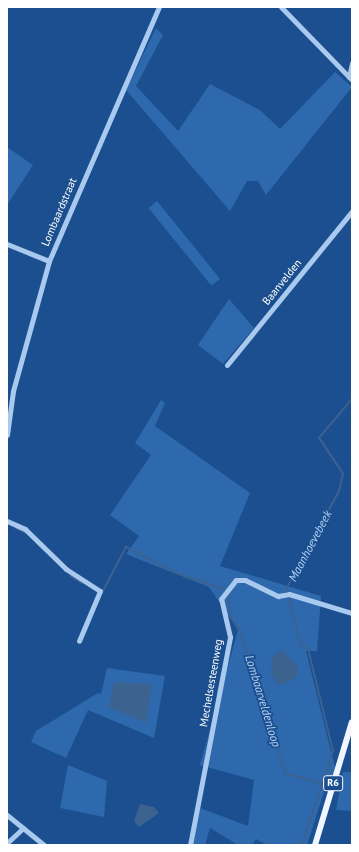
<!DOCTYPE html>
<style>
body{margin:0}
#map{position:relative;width:359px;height:852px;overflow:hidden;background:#1b4f8f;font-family:"PT Sans",sans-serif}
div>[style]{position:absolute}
.green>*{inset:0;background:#2e69ad;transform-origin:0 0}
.water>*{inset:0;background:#3c6290}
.stream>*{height:1.5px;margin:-0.75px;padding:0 0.75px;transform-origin:0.75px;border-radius:0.75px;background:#3c6290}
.minor>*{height:5px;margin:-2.5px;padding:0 2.5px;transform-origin:2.5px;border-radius:2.5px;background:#a9c9ee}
.major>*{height:6px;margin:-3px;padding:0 3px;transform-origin:3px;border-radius:3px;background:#f0f6ff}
span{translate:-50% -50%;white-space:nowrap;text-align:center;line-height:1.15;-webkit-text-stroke:3.5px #1b4f8f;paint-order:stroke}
.shield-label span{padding:1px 3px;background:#1b4f8f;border:1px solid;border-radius:3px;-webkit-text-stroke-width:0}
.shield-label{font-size:10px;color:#fff;font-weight:700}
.street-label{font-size:11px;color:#fff}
.water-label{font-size:12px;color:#b5d3f5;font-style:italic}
.frame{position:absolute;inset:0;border:8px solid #fff;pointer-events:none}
</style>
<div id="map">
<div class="green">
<div style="clip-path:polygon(156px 28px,163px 35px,136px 86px,178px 131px,210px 84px,260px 110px,280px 129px,335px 72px,352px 87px,266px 195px,258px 181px,247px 181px,230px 211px,126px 90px)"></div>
<div style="clip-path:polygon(7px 147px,33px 165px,7px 205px)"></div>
<div style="left:157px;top:201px;width:100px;height:11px;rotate:51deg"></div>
<div style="clip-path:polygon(229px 299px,254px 328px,223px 364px,198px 345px)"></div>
<div style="clip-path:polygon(161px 400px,165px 403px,155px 426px,250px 493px,220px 566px,321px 596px,317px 651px,306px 651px,337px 775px,329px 776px,307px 845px,267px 845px,256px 839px,252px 845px,238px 845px,210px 828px,205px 845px,192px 845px,200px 808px,248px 826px,254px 780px,200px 765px,238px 630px,209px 587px,126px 554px,139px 536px,110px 515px,151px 455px,135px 443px)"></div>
<div style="clip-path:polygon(107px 668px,165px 676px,154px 738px,88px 710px,66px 758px,31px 742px,36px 731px,98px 693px,101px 694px)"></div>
<div style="clip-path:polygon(68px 765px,107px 781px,104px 817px,60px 808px)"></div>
<div style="clip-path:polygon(343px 772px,352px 772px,352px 811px,336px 810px)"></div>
</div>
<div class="water">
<div style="clip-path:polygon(282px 650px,298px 667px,297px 677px,278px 686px,271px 672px,272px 657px)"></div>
<div style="clip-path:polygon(114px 682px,152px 684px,146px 723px,109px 707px)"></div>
<div style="clip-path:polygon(140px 804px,154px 807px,159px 813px,139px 827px,134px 821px)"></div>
</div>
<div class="stream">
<div style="left:16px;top:528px;width:12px;rotate:24deg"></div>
<div style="left:71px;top:576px;width:13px;rotate:32deg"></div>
<div style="left:103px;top:591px;width:50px;rotate:-62.4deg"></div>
<div style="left:126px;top:547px;width:57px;rotate:27deg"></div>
<div style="left:177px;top:573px;width:49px;rotate:19.2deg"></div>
<div style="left:228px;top:594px;width:24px;rotate:81deg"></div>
<div style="left:232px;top:618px;width:16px;rotate:55deg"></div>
<div style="left:241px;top:631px;width:150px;rotate:72.5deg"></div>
<div style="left:286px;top:774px;width:37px;rotate:14deg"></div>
<div style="left:302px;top:845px;width:99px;rotate:-71.7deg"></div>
<div style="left:333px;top:751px;width:105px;rotate:-103.8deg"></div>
<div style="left:308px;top:649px;width:8px;rotate:-157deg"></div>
<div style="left:301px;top:646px;width:60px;rotate:-103.6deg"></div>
<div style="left:287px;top:588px;width:110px;rotate:-61.8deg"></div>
<div style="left:339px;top:491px;width:17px;rotate:-77deg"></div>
<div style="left:343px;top:474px;width:43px;rotate:-123.7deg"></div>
<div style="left:319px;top:438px;width:51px;rotate:-49.8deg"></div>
</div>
<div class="minor">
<div style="left:281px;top:7px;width:102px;rotate:45.8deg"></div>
<div style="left:349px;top:77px;width:14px;rotate:-78deg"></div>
<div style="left:7px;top:244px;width:45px;rotate:22deg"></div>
<div style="left:227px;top:365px;width:198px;rotate:-50.9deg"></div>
<div style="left:7px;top:435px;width:44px;rotate:-82.2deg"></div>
<div style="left:13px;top:391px;width:135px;rotate:-74.5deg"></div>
<div style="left:49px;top:261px;width:277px;rotate:-66.6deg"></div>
<div style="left:7px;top:521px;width:20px;rotate:24deg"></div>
<div style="left:25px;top:529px;width:57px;rotate:44.3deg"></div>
<div style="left:66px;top:569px;width:40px;rotate:32.9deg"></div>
<div style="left:100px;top:591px;width:54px;rotate:112.8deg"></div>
<div style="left:7px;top:815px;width:48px;rotate:39deg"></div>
<div style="left:7px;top:843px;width:22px;rotate:-43deg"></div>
<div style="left:190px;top:845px;width:212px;rotate:-79.1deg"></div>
<div style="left:230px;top:637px;width:39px;rotate:-103deg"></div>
<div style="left:221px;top:599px;width:24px;rotate:-52deg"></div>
<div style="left:236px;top:580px;width:9px"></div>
<div style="left:245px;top:580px;width:37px;rotate:26deg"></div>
<div style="left:278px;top:596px;width:11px;rotate:-10deg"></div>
<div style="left:289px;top:594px;width:66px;rotate:16.8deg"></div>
</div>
<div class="major">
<div style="left:315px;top:845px;width:128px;rotate:-73.3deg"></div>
</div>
<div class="shield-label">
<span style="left:333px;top:783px">R6</span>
</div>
<div class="street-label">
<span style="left:59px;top:212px;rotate:-67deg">Lombaardstraat</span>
<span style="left:282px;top:282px;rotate:-51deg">Baanvelden</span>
<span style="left:211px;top:683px;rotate:-80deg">Mechelsesteenweg</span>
</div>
<div class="water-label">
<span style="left:310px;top:546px;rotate:-62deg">Maanhoevebeek</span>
<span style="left:263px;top:701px;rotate:73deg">Lombaarveldenloop</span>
</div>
<div class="frame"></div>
</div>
